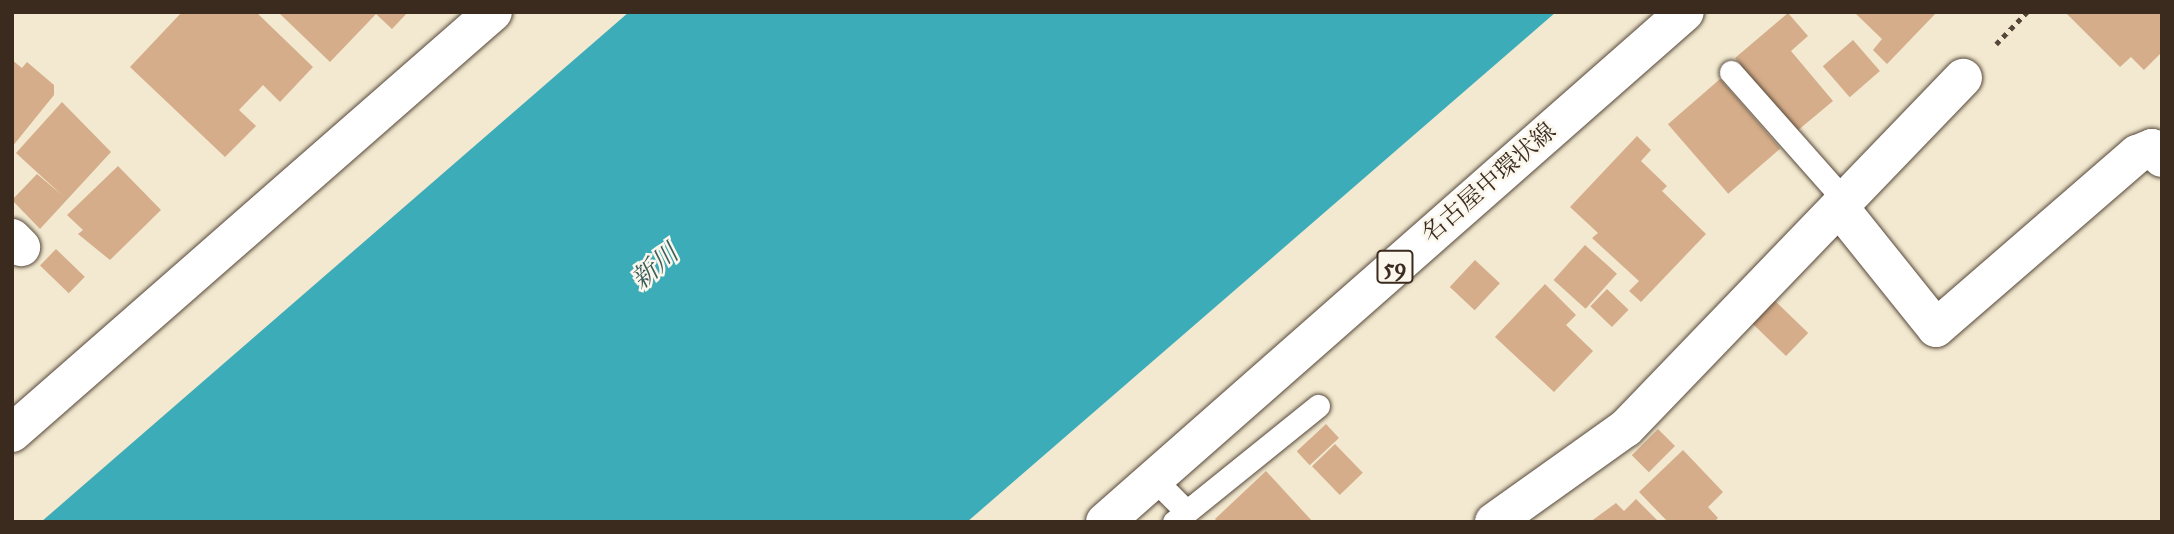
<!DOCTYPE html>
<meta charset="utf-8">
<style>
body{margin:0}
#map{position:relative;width:2174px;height:534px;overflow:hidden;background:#f2e9d0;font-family:"IM FELL Great Primer","Noto Serif JP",serif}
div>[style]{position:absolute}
.water>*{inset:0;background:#3dacb9}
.building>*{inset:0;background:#d5ad8a;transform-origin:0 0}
.path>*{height:4.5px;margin-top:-2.25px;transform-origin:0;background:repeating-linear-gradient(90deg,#564739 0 5px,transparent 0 10px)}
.roads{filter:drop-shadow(0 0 2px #564739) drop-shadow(0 0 2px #564739)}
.service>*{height:23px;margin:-11.5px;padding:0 11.5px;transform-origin:11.5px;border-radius:11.5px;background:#fff}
.minor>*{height:38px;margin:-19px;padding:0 19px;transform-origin:19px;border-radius:19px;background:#fff}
.primary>*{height:38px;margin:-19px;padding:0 19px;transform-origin:19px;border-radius:19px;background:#fff}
span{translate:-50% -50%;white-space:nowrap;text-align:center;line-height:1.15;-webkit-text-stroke:5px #fbf7ec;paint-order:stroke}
.shield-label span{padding:2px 5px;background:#fbf7ec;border:2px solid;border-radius:5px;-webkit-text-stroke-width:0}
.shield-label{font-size:23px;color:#3b2a1e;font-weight:700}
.street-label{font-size:24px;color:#3b2a1e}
.water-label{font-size:26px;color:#3c5e5c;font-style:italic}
.frame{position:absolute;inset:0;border:14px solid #3b2a1e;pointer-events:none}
</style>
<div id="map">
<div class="water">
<div style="clip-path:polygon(629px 12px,1556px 12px,967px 522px,41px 522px)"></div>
</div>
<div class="building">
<div style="clip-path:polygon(182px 12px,256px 12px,313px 67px,280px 102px,263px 85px,239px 110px,256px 126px,225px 157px,130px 67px)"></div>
<div style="clip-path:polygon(278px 12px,408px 12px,392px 29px,376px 14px,330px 62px)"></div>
<div style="clip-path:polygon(1854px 12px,1937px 12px,1887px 64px,1873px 50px,1882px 39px)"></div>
<div style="clip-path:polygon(2065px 12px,2162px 12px,2162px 52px,2144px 70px,2131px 57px,2120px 67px)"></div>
<div style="clip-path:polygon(1788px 13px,1808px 36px,1791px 51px,1833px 101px,1797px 131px,1735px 58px)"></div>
<div style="left:1853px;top:40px;width:41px;height:40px;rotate:49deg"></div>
<div style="clip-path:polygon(12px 60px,22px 68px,27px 62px,54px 85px,54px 95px,12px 147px)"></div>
<div style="left:1720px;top:79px;width:92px;height:69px;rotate:49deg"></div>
<div style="clip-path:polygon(62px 102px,111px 152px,40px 229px,12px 200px,37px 174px,63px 196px,16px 153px)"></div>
<div style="clip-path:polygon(1637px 136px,1651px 150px,1641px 161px,1667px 186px,1662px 191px,1706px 234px,1641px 302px,1629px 291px,1639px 281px,1592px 238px,1598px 233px,1570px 207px)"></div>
<div style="clip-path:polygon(118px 166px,161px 210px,110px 260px,78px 234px,83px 230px,67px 215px)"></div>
<div style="left:1585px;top:245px;width:43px;height:47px;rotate:42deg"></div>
<div style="left:56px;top:249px;width:40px;height:23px;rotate:44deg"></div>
<div style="left:1475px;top:260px;width:34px;height:37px;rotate:43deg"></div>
<div style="clip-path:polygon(1545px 284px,1576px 315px,1566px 325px,1593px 351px,1554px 392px,1495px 337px)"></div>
<div style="left:1607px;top:289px;width:30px;height:24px;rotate:44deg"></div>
<div style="left:1773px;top:299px;width:49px;height:32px;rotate:44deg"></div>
<div style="left:1326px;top:424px;width:19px;height:40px;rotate:47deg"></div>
<div style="left:1658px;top:429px;width:24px;height:37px;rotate:45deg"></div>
<div style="left:1335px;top:444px;width:40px;height:32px;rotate:46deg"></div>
<div style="clip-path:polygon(1683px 450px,1723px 492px,1708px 507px,1718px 518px,1714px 522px,1668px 522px,1639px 492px)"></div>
<div style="clip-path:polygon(1266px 471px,1313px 522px,1218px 522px,1215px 519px)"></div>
<div style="clip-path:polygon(1636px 499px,1659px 522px,1590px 522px,1616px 503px,1624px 511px)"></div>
</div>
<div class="path">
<div style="left:1996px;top:44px;width:45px;rotate:-45.9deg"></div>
</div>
<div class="roads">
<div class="service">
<div style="left:1731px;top:72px;width:172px;rotate:48.5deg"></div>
<div style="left:1154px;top:479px;width:45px;rotate:45deg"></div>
<div style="left:1174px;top:522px;width:185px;rotate:-38.9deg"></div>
</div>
<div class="minor">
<div style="left:1839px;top:207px;width:155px;rotate:51.3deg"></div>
<div style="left:1936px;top:328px;width:266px;rotate:-40.9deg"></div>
<div style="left:2137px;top:154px;width:16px;rotate:-22deg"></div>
<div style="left:2152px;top:148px;width:14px;rotate:45deg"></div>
<div style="left:12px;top:238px;width:13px;rotate:45deg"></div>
<div style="left:12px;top:433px;width:639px;rotate:-41.19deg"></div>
<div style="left:1494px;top:522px;width:162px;rotate:-35.5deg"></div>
<div style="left:1626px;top:428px;width:486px;rotate:-46.1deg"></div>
</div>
<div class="primary">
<div style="left:1105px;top:522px;width:772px;rotate:-41.33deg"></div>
</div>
</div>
<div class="shield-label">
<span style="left:1395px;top:267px">59</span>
</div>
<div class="street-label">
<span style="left:1489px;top:183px;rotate:-41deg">名古屋中環状線</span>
</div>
<div class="water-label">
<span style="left:655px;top:267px;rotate:-41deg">新川</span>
</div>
<div class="frame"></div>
</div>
